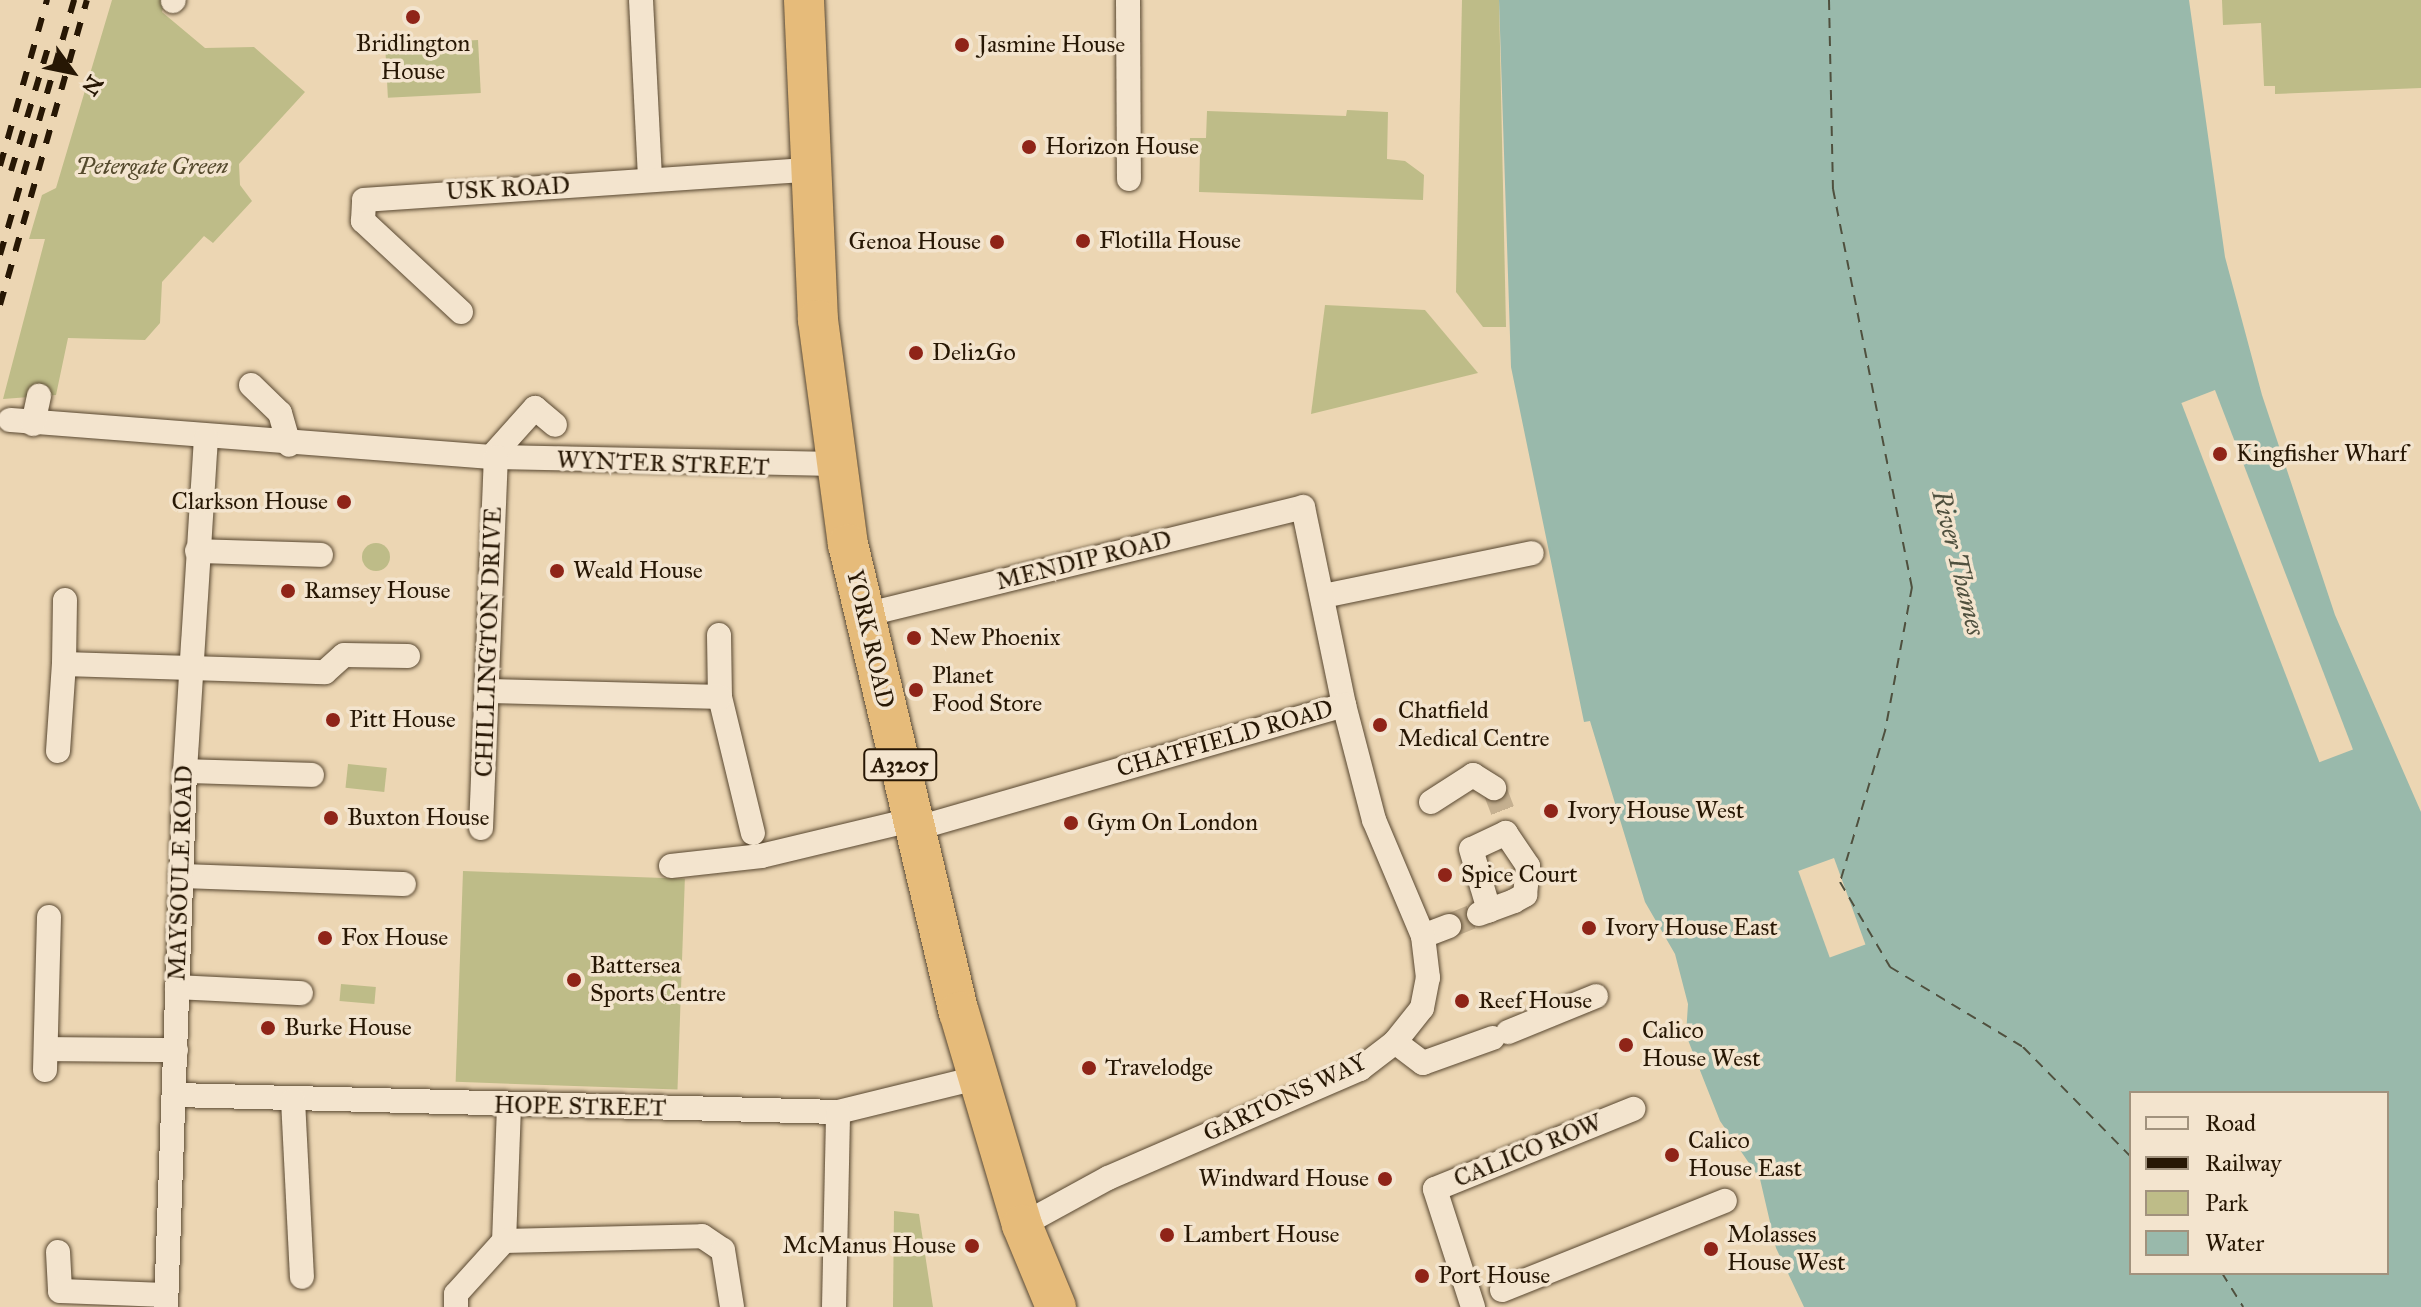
<!DOCTYPE html>
<style>
body{margin:0}
#map{position:relative;width:2421px;height:1307px;overflow:hidden;background:#ecd6b3;font-family:"IM FELL Great Primer",serif}
div>[style]{position:absolute}
.green>*{inset:0;background:#bebc88;transform-origin:0 0}
.round{border-radius:50%}
.water>*{inset:0;background:#99b9ab}
.pier>*{inset:0;background:#ecd6b3;transform-origin:0 0}
.ferry>*{height:2px;margin-top:-1px;transform-origin:0;background:repeating-linear-gradient(90deg,#4f503e 0 10px,transparent 0 18px)}
.minor-tunnel>*{height:24px;margin-top:-12px;transform-origin:0;background:repeating-linear-gradient(90deg,#c5b090 0 24px,transparent 0 36px)}
.roads{filter:drop-shadow(0 0 2px #584730) drop-shadow(0 0 2px #584730)}
.minor>*{height:24px;margin:-12px;padding:0 12px;transform-origin:12px;border-radius:12px;background:#f3e4ce}
.trunk>*{height:40px;margin:-20px;padding:0 20px;transform-origin:20px;border-radius:20px;background:#e6bb7a}
.rail>*{height:6px;margin-top:-3px;transform-origin:0;background:repeating-linear-gradient(90deg,#271704 0 14px,transparent 0 28px)}
.dots>*{width:22px;height:22px;translate:-50% -50%;box-sizing:border-box;border:4px solid #f3e4ce;border-radius:50%}
span{translate:-50% -50%;white-space:nowrap;text-align:center;line-height:1.15;-webkit-text-stroke:7px #f3e4ce;paint-order:stroke}
.shield-label span{padding:2px 6px;background:#f3e4ce;border:2px solid;border-radius:6px;-webkit-text-stroke-width:0}
.shield-label{font-size:22px;color:#271704;font-weight:700}
.poi-label{font-size:24px;color:#271704}
.left{translate:0 -50%;text-align:left}
.right{translate:-100% -50%;text-align:right}
.park-label{font-size:24px;color:#54492c;font-style:italic}
.street-label{font-size:24px;color:#271704}
.water-label{font-size:26px;color:#4f503e;font-style:italic}
.legend{position:absolute;left:2129px;top:1091px;width:260px;height:184px;box-sizing:border-box;background:#f3e4ce;border:2px solid #a1927d;margin:0;padding:10px 14px;list-style:none;font-size:24px;color:#271704}
.legend li{display:flex;align-items:center;gap:16px;height:40px}
.legend b{width:40px;border:2px solid #a1927d}
.north{position:absolute;left:32px;top:32px;width:80px;height:80px;-webkit-text-stroke:6px #f3e4ce;paint-order:stroke;rotate:123deg;font-size:22px;font-weight:700;line-height:32px;text-align:center;color:#271704}
.north::after{content:'';display:block;margin:auto;width:28px;height:36px;background:#271704;clip-path:polygon(50% 0,100% 100%,50% 72%,0 100%)}
</style>
<div id="map">
<div class="green">
<div style="clip-path:polygon(112px 0,165px 0,162px 12px,205px 48px,254px 47px,305px 92px,239px 164px,240px 185px,252px 201px,213px 243px,204px 236px,162px 282px,160px 323px,145px 340px,68px 338px,56px 395px,3px 399px,45px 239px,29px 239px,42px 195px,56px 188px)"></div>
<div style="clip-path:polygon(1462px 0,1499px 0,1506px 327px,1483px 327px,1456px 292px)"></div>
<div style="clip-path:polygon(2222px 0,2421px 0,2421px 88px,2275px 94px,2275px 86px,2264px 86px,2261px 23px,2223px 25px)"></div>
<div style="left:478px;top:40px;width:53px;height:93px;rotate:87deg"></div>
<div style="clip-path:polygon(1347px 110px,1388px 112px,1387px 159px,1405px 161px,1424px 175px,1423px 200px,1199px 192px,1200px 153px,1189px 152px,1190px 138px,1206px 138px,1207px 111px,1346px 116px)"></div>
<div style="clip-path:polygon(1325px 305px,1425px 310px,1478px 373px,1311px 414px)"></div>
<div class="round" style="left:362px;top:543px;width:28px;height:28px"></div>
<div style="left:348px;top:764px;width:39px;height:24px;rotate:6deg"></div>
<div style="left:463px;top:871px;width:222px;height:211px;rotate:2deg"></div>
<div style="left:341px;top:984px;width:35px;height:17px;rotate:5deg"></div>
<div style="clip-path:polygon(894px 1211px,919px 1214px,933px 1307px,893px 1307px)"></div>
</div>
<div class="water">
<div style="clip-path:polygon(evenodd,1499px 0,2189px 0,2225px 257px,2262px 395px,2335px 615px,2421px 812px,2421px 1307px,1804px 1307px,1776px 1248px,1760px 1179px,1720px 1121px,1686px 1035px,1688px 1004px,1675px 954px,1645px 902px,1590px 721px,1584px 722px,1511px 367px,1499px 0,2131px 1093px,2387px 1093px,2387px 1273px,2131px 1273px,2131px 1093px)"></div>
</div>
<div class="pier">
<div style="left:2215px;top:390px;width:385px;height:36px;rotate:69deg"></div>
<div style="left:1834px;top:858px;width:92px;height:38px;rotate:70deg"></div>
</div>
<div class="ferry">
<div style="left:1829px;top:0;width:189px;rotate:88.8deg"></div>
<div style="left:1833px;top:189px;width:406px;rotate:78.8deg"></div>
<div style="left:1912px;top:587px;width:147px;rotate:100.6deg"></div>
<div style="left:1885px;top:731px;width:158px;rotate:106.6deg"></div>
<div style="left:1840px;top:882px;width:99px;rotate:59.5deg"></div>
<div style="left:1890px;top:967px;width:155px;rotate:31deg"></div>
<div style="left:2023px;top:1047px;width:154px;rotate:45.5deg"></div>
<div style="left:2222px;top:1273px;width:40px;rotate:58deg"></div>
</div>
<div class="minor-tunnel">
<div style="left:1494px;top:788px;width:25px;rotate:69deg"></div>
<div style="left:1449px;top:926px;width:32px;rotate:-22deg"></div>
</div>
<div class="roads">
<div class="minor">
<div style="left:641px;top:0;width:180px;rotate:87.1deg"></div>
<div style="left:1128px;top:0;width:179px;rotate:89.7deg"></div>
<div style="left:173px;top:1px;width:1px;rotate:-45deg"></div>
<div style="left:461px;top:312px;width:134px;rotate:-137.1deg"></div>
<div style="left:363px;top:221px;width:21px;rotate:-87deg"></div>
<div style="left:364px;top:200px;width:446px;rotate:-3.9deg"></div>
<div style="left:251px;top:385px;width:40px;rotate:44deg"></div>
<div style="left:280px;top:413px;width:33px;rotate:74deg"></div>
<div style="left:10px;top:420px;width:487px;rotate:4.4deg"></div>
<div style="left:496px;top:457px;width:339px;rotate:1.2deg"></div>
<div style="left:33px;top:424px;width:29px;rotate:-78deg"></div>
<div style="left:491px;top:457px;width:66px;rotate:-48.1deg"></div>
<div style="left:535px;top:408px;width:26px;rotate:40deg"></div>
<div style="left:197px;top:551px;width:124px;rotate:1.8deg"></div>
<div style="left:1323px;top:596px;width:213px;rotate:-11.6deg"></div>
<div style="left:864px;top:615px;width:452px;rotate:-13.8deg"></div>
<div style="left:1303px;top:507px;width:202px;rotate:78.3deg"></div>
<div style="left:1344px;top:705px;width:448px;rotate:163.9deg"></div>
<div style="left:719px;top:635px;width:62px;rotate:89.1deg"></div>
<div style="left:720px;top:697px;width:140px;rotate:76.4deg"></div>
<div style="left:64px;top:664px;width:64px;rotate:-89.1deg"></div>
<div style="left:492px;top:691px;width:228px;rotate:1.5deg"></div>
<div style="left:58px;top:751px;width:87px;rotate:-86.1deg"></div>
<div style="left:64px;top:664px;width:261px;rotate:1.8deg"></div>
<div style="left:325px;top:672px;width:25px;rotate:-42deg"></div>
<div style="left:344px;top:655px;width:64px;rotate:0.9deg"></div>
<div style="left:185px;top:771px;width:127px;rotate:1.8deg"></div>
<div style="left:1431px;top:802px;width:50px;rotate:-32.7deg"></div>
<div style="left:1473px;top:775px;width:25px;rotate:32deg"></div>
<div style="left:481px;top:828px;width:371px;rotate:-87.7deg"></div>
<div style="left:671px;top:866px;width:91px;rotate:-6.3deg"></div>
<div style="left:761px;top:856px;width:154px;rotate:-13.5deg"></div>
<div style="left:181px;top:876px;width:223px;rotate:2.1deg"></div>
<div style="left:1479px;top:914px;width:37px;rotate:-20deg"></div>
<div style="left:1514px;top:901px;width:13px;rotate:-29deg"></div>
<div style="left:1525px;top:895px;width:29px;rotate:-84deg"></div>
<div style="left:1528px;top:866px;width:40px;rotate:-124deg"></div>
<div style="left:1506px;top:833px;width:38px;rotate:155deg"></div>
<div style="left:1471px;top:849px;width:64px;rotate:73.6deg"></div>
<div style="left:1423px;top:936px;width:28px;rotate:-21deg"></div>
<div style="left:177px;top:987px;width:124px;rotate:2.8deg"></div>
<div style="left:1508px;top:1032px;width:95px;rotate:-22.2deg"></div>
<div style="left:1395px;top:1042px;width:35px;rotate:37deg"></div>
<div style="left:1423px;top:1063px;width:74px;rotate:-19.7deg"></div>
<div style="left:50px;top:1049px;width:126px;rotate:0.5deg"></div>
<div style="left:45px;top:1070px;width:153px;rotate:-88.5deg"></div>
<div style="left:176px;top:1095px;width:662px;rotate:1.47deg"></div>
<div style="left:838px;top:1112px;width:146px;rotate:-13.8deg"></div>
<div style="left:293px;top:1100px;width:177px;rotate:87.1deg"></div>
<div style="left:509px;top:1106px;width:135px;rotate:92.1deg"></div>
<div style="left:504px;top:1241px;width:198px;rotate:-1.4deg"></div>
<div style="left:702px;top:1236px;width:25px;rotate:34deg"></div>
<div style="left:723px;top:1250px;width:58px;rotate:81deg"></div>
<div style="left:1022px;top:1225px;width:98px;rotate:-28.7deg"></div>
<div style="left:1108px;top:1178px;width:275px;rotate:-23.4deg"></div>
<div style="left:1360px;top:1069px;width:44px;rotate:-37.6deg"></div>
<div style="left:1395px;top:1042px;width:43px;rotate:-51.5deg"></div>
<div style="left:1422px;top:1008px;width:31px;rotate:-79deg"></div>
<div style="left:1428px;top:978px;width:42px;rotate:-96.8deg"></div>
<div style="left:1423px;top:936px;width:126px;rotate:-112.9deg"></div>
<div style="left:1374px;top:820px;width:119px;rotate:-104.6deg"></div>
<div style="left:58px;top:1252px;width:39px;rotate:87deg"></div>
<div style="left:60px;top:1291px;width:106px;rotate:2.2deg"></div>
<div style="left:1502px;top:1290px;width:240px;rotate:-21.8deg"></div>
<div style="left:166px;top:1307px;width:536px;rotate:-87.97deg"></div>
<div style="left:185px;top:771px;width:333px;rotate:-86.4deg"></div>
<div style="left:456px;top:1307px;width:13px;rotate:-90deg"></div>
<div style="left:456px;top:1294px;width:72px;rotate:-47.8deg"></div>
<div style="left:834px;top:1307px;width:195px;rotate:-88.8deg"></div>
<div style="left:1473px;top:1307px;width:124px;rotate:-107.9deg"></div>
<div style="left:1435px;top:1189px;width:214px;rotate:-22deg"></div>
</div>
<div class="trunk">
<div style="left:804px;top:0;width:320px;rotate:87.5deg"></div>
<div style="left:818px;top:320px;width:226px;rotate:82.4deg"></div>
<div style="left:848px;top:544px;width:481px;rotate:76.7deg"></div>
<div style="left:959px;top:1012px;width:222px;rotate:73.5deg"></div>
<div style="left:1022px;top:1225px;width:89px;rotate:67.5deg"></div>
</div>
</div>
<div class="rail">
<div style="left:0;top:166px;width:173px;rotate:-74.2deg"></div>
<div style="left:11px;top:171px;width:133px;rotate:-73.3deg"></div>
<div style="left:0;top:255px;width:266px;rotate:-73.8deg"></div>
<div style="left:0;top:305px;width:317px;rotate:-74.1deg"></div>
</div>
<div class="dots">
<div style="left:413px;top:17px;background:#8f2418"></div>
<div style="left:962px;top:45px;background:#8f2418"></div>
<div style="left:1029px;top:147px;background:#8f2418"></div>
<div style="left:1083px;top:241px;background:#8f2418"></div>
<div style="left:997px;top:242px;background:#8f2418"></div>
<div style="left:916px;top:353px;background:#8f2418"></div>
<div style="left:2220px;top:454px;background:#8f2418"></div>
<div style="left:344px;top:502px;background:#8f2418"></div>
<div style="left:557px;top:571px;background:#8f2418"></div>
<div style="left:288px;top:591px;background:#8f2418"></div>
<div style="left:914px;top:638px;background:#8f2418"></div>
<div style="left:916px;top:690px;background:#8f2418"></div>
<div style="left:333px;top:720px;background:#8f2418"></div>
<div style="left:1380px;top:725px;background:#8f2418"></div>
<div style="left:1551px;top:811px;background:#8f2418"></div>
<div style="left:331px;top:818px;background:#8f2418"></div>
<div style="left:1071px;top:823px;background:#8f2418"></div>
<div style="left:1445px;top:875px;background:#8f2418"></div>
<div style="left:1589px;top:928px;background:#8f2418"></div>
<div style="left:325px;top:938px;background:#8f2418"></div>
<div style="left:574px;top:980px;background:#8f2418"></div>
<div style="left:1462px;top:1001px;background:#8f2418"></div>
<div style="left:268px;top:1028px;background:#8f2418"></div>
<div style="left:1626px;top:1045px;background:#8f2418"></div>
<div style="left:1089px;top:1068px;background:#8f2418"></div>
<div style="left:1672px;top:1155px;background:#8f2418"></div>
<div style="left:1385px;top:1179px;background:#8f2418"></div>
<div style="left:1167px;top:1235px;background:#8f2418"></div>
<div style="left:972px;top:1246px;background:#8f2418"></div>
<div style="left:1711px;top:1249px;background:#8f2418"></div>
<div style="left:1422px;top:1276px;background:#8f2418"></div>
</div>
<div class="shield-label">
<span style="left:900px;top:765px">A3205</span>
</div>
<div class="poi-label">
<span style="left:413px;top:58px">Bridlington<br>House</span>
<span class="left" style="left:978px;top:45px">Jasmine House</span>
<span class="left" style="left:1045px;top:147px">Horizon House</span>
<span class="left" style="left:1099px;top:241px">Flotilla House</span>
<span class="right" style="left:981px;top:242px">Genoa House</span>
<span class="left" style="left:932px;top:353px">Deli2Go</span>
<span class="left" style="left:2236px;top:454px">Kingfisher Wharf</span>
<span class="right" style="left:328px;top:502px">Clarkson House</span>
<span class="left" style="left:573px;top:571px">Weald House</span>
<span class="left" style="left:304px;top:591px">Ramsey House</span>
<span class="left" style="left:930px;top:638px">New Phoenix</span>
<span class="left" style="left:932px;top:690px">Planet<br>Food Store</span>
<span class="left" style="left:1398px;top:725px">Chatfield<br>Medical Centre</span>
<span class="left" style="left:349px;top:720px">Pitt House</span>
<span class="left" style="left:1567px;top:811px">Ivory House West</span>
<span class="left" style="left:347px;top:818px">Buxton House</span>
<span class="left" style="left:1087px;top:823px">Gym On London</span>
<span class="left" style="left:1461px;top:875px">Spice Court</span>
<span class="left" style="left:1605px;top:928px">Ivory House East</span>
<span class="left" style="left:341px;top:938px">Fox House</span>
<span class="left" style="left:590px;top:980px">Battersea<br>Sports Centre</span>
<span class="left" style="left:1478px;top:1001px">Reef House</span>
<span class="left" style="left:284px;top:1028px">Burke House</span>
<span class="left" style="left:1642px;top:1045px">Calico<br>House West</span>
<span class="left" style="left:1105px;top:1068px">Travelodge</span>
<span class="left" style="left:1688px;top:1155px">Calico<br>House East</span>
<span class="right" style="left:1369px;top:1179px">Windward House</span>
<span class="left" style="left:1183px;top:1235px">Lambert House</span>
<span class="left" style="left:1727px;top:1249px">Molasses<br>House West</span>
<span class="right" style="left:956px;top:1246px">McManus House</span>
<span class="left" style="left:1438px;top:1276px">Port House</span>
</div>
<div class="park-label">
<span style="left:152px;top:167px">Petergate Green</span>
</div>
<div class="street-label">
<span style="left:508px;top:189px;rotate:-3deg">USK ROAD</span>
<span style="left:663px;top:464px;rotate:2deg">WYNTER STREET</span>
<span style="left:1084px;top:561px;rotate:-14deg">MENDIP ROAD</span>
<span style="left:870px;top:639px;rotate:77deg">YORK ROAD</span>
<span style="left:489px;top:642px;rotate:-88deg">CHILLINGTON DRIVE</span>
<span style="left:1225px;top:739px;rotate:-16deg">CHATFIELD ROAD</span>
<span style="left:181px;top:873px;rotate:-88deg">MAYSOULE ROAD</span>
<span style="left:1285px;top:1098px;rotate:-25deg">GARTONS WAY</span>
<span style="left:580px;top:1107px;rotate:1deg">HOPE STREET</span>
<span style="left:1528px;top:1151px;rotate:-22deg">CALICO ROW</span>
</div>
<div class="water-label">
<span style="left:1958px;top:563px;rotate:76deg">River Thames</span>
</div>
<ul class="legend">
<li><b style="height:10px;background:#f3e4ce"></b>Road</li>
<li><b style="height:10px;background:#271704"></b>Railway</li>
<li><b style="height:22px;background:#bebc88"></b>Park</li>
<li><b style="height:22px;background:#99b9ab"></b>Water</li>
</ul>
<div class="north">N</div>
</div>
